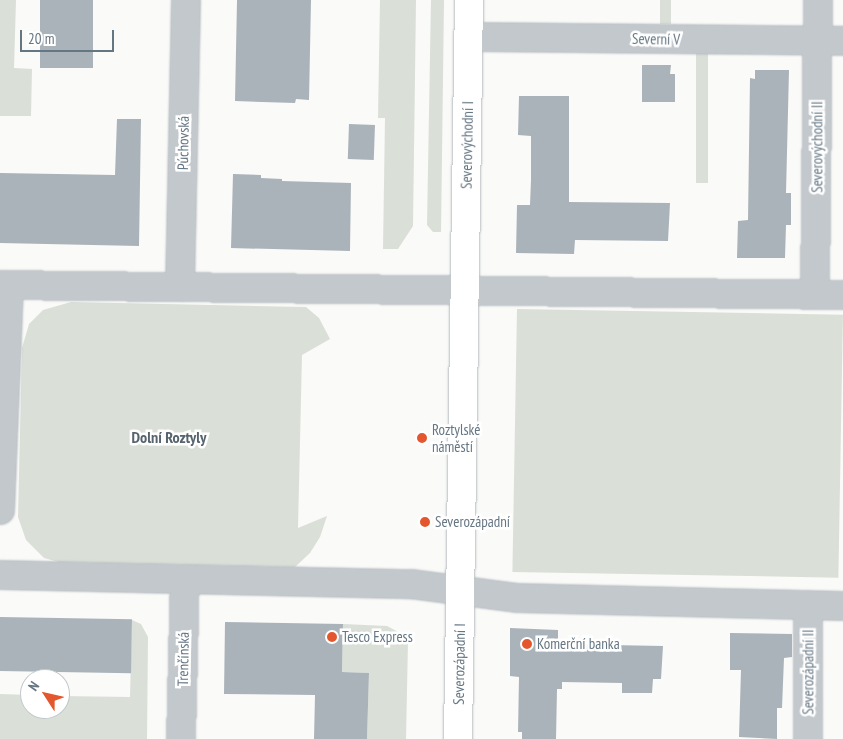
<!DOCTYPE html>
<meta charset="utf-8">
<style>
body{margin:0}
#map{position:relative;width:843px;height:739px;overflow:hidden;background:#fafaf8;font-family:"PT Sans Narrow",sans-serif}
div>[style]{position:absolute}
.green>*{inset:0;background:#dadfd7;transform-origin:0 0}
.building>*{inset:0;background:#aab3b9;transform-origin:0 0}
.roads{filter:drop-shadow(0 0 1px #b3babf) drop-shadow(0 0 1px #b3babf)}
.street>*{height:28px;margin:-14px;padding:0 14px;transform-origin:14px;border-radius:14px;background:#c3c8cc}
.secondary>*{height:28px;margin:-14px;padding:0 14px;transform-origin:14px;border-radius:14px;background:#fff}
.dots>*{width:14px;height:14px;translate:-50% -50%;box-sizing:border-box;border:2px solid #fff;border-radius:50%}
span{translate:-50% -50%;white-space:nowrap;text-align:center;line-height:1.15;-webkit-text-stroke:5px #fff;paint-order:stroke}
.street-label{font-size:15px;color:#657683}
.poi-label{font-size:15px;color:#657683}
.left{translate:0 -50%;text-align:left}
.neighbourhood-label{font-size:16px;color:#57646e;font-weight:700}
.north{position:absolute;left:20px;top:669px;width:50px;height:50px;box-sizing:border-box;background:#fff;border:1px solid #c1c8cd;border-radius:50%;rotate:305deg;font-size:14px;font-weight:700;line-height:20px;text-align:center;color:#657683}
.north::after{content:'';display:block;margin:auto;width:18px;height:22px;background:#e4572e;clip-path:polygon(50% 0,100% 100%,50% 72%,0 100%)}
.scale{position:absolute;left:20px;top:30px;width:94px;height:22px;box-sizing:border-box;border:2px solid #657683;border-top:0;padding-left:6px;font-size:15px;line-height:18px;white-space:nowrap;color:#657683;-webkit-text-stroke:4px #fff;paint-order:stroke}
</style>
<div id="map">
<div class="green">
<div style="clip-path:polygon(0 0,16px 0,14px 68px,32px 69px,31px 116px,0 116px)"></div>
<div style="clip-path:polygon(380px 0,416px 0,413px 226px,398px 249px,383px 249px,385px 118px,378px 118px)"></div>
<div style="clip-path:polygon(431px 0,444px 0,441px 232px,433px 232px,427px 225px)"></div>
<div style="left:660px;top:0;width:11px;height:24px"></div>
<div style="left:696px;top:53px;width:12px;height:130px"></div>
<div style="clip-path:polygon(71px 302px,306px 307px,319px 318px,330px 339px,302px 355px,298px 528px,327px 516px,320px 537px,310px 553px,295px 567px,59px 562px,44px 558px,26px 540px,18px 517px,22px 348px,29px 324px,43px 310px)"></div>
<div style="left:517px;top:309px;width:326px;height:263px;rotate:1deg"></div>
<div style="clip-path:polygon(132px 620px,141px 624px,148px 637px,147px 739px,0 739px,0 694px,30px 695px,30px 709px,60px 709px,60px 696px,130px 697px)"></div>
<div style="clip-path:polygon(343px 624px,387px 626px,402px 634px,408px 641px,406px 739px,367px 739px,369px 673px,342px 672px)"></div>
</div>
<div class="building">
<div style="left:40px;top:0;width:53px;height:68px"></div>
<div style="clip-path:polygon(237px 0,311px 0,309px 100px,296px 99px,295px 103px,235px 101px)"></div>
<div style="clip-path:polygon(642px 65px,671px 65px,670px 74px,675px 74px,675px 102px,642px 102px)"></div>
<div style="clip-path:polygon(755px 70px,789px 70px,786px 193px,791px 193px,791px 225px,786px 225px,785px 258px,737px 258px,738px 221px,748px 220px,750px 78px,755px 79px)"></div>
<div style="clip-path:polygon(519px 96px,569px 96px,569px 202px,670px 203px,668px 241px,575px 240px,574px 254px,516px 253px,517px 205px,530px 205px,531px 180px,531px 136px,518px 135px)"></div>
<div style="clip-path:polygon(117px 119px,141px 119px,139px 246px,0 243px,0 173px,115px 175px)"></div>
<div style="left:349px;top:124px;width:26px;height:35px;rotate:2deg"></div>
<div style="clip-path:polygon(233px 174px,261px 175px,261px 178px,282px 179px,282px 181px,351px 183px,350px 251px,231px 248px)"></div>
<div style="left:0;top:617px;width:132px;height:54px;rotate:1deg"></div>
<div style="clip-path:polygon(225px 622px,343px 624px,342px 672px,369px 673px,367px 739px,314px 739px,315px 695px,224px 694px)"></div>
<div style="clip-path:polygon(510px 628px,558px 630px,558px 644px,663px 646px,661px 679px,653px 679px,652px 693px,622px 693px,622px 683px,562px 682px,562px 689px,557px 689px,556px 739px,522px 739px,522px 732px,518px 732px,519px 677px,510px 676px)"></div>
<div style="clip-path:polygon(730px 633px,792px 634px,792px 657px,784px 658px,782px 708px,777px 708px,777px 739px,739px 737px,741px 670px,730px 670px)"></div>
</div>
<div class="roads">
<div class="street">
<div style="left:468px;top:37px;width:375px;rotate:0.6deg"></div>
<div style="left:0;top:285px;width:843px;rotate:0.68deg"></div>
<div style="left:180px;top:287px;width:287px;rotate:-88.8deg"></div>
<div style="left:815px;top:294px;width:294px;rotate:-89.4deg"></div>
<div style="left:0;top:510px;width:225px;rotate:-87.7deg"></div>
<div style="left:0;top:575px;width:411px;rotate:1.3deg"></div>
<div style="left:411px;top:584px;width:108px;rotate:7.5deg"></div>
<div style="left:518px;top:598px;width:325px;rotate:1.4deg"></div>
<div style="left:808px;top:605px;width:134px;rotate:90deg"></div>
<div style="left:181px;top:739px;width:160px;rotate:-88.6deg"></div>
</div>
<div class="secondary">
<div style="left:458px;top:739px;width:739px;rotate:-89.15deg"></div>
</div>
</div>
<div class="dots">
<div style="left:422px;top:438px;background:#e4572e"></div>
<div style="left:425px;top:522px;background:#e4572e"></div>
<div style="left:332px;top:637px;background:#e4572e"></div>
<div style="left:527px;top:644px;background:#e4572e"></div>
</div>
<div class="street-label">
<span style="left:656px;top:39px;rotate:1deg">Severní V</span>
<span style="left:183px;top:143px;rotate:-89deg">Púchovská</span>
<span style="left:467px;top:145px;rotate:-89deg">Severovýchodní I</span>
<span style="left:817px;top:147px;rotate:-90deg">Severovýchodní II</span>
<span style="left:183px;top:659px;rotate:-89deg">Trenčínská</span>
<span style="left:459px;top:664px;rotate:-89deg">Severozápadní I</span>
<span style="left:808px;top:672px;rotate:-90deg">Severozápadní II</span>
</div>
<div class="poi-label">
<span class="left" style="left:432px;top:438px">Roztylské<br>náměstí</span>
<span class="left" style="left:435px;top:522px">Severozápadní</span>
<span class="left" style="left:342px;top:637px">Tesco Express</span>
<span class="left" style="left:537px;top:644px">Komerční banka</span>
</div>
<div class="neighbourhood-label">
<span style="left:169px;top:437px">Dolní Roztyly</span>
</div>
<div class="north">N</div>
<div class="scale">20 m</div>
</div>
